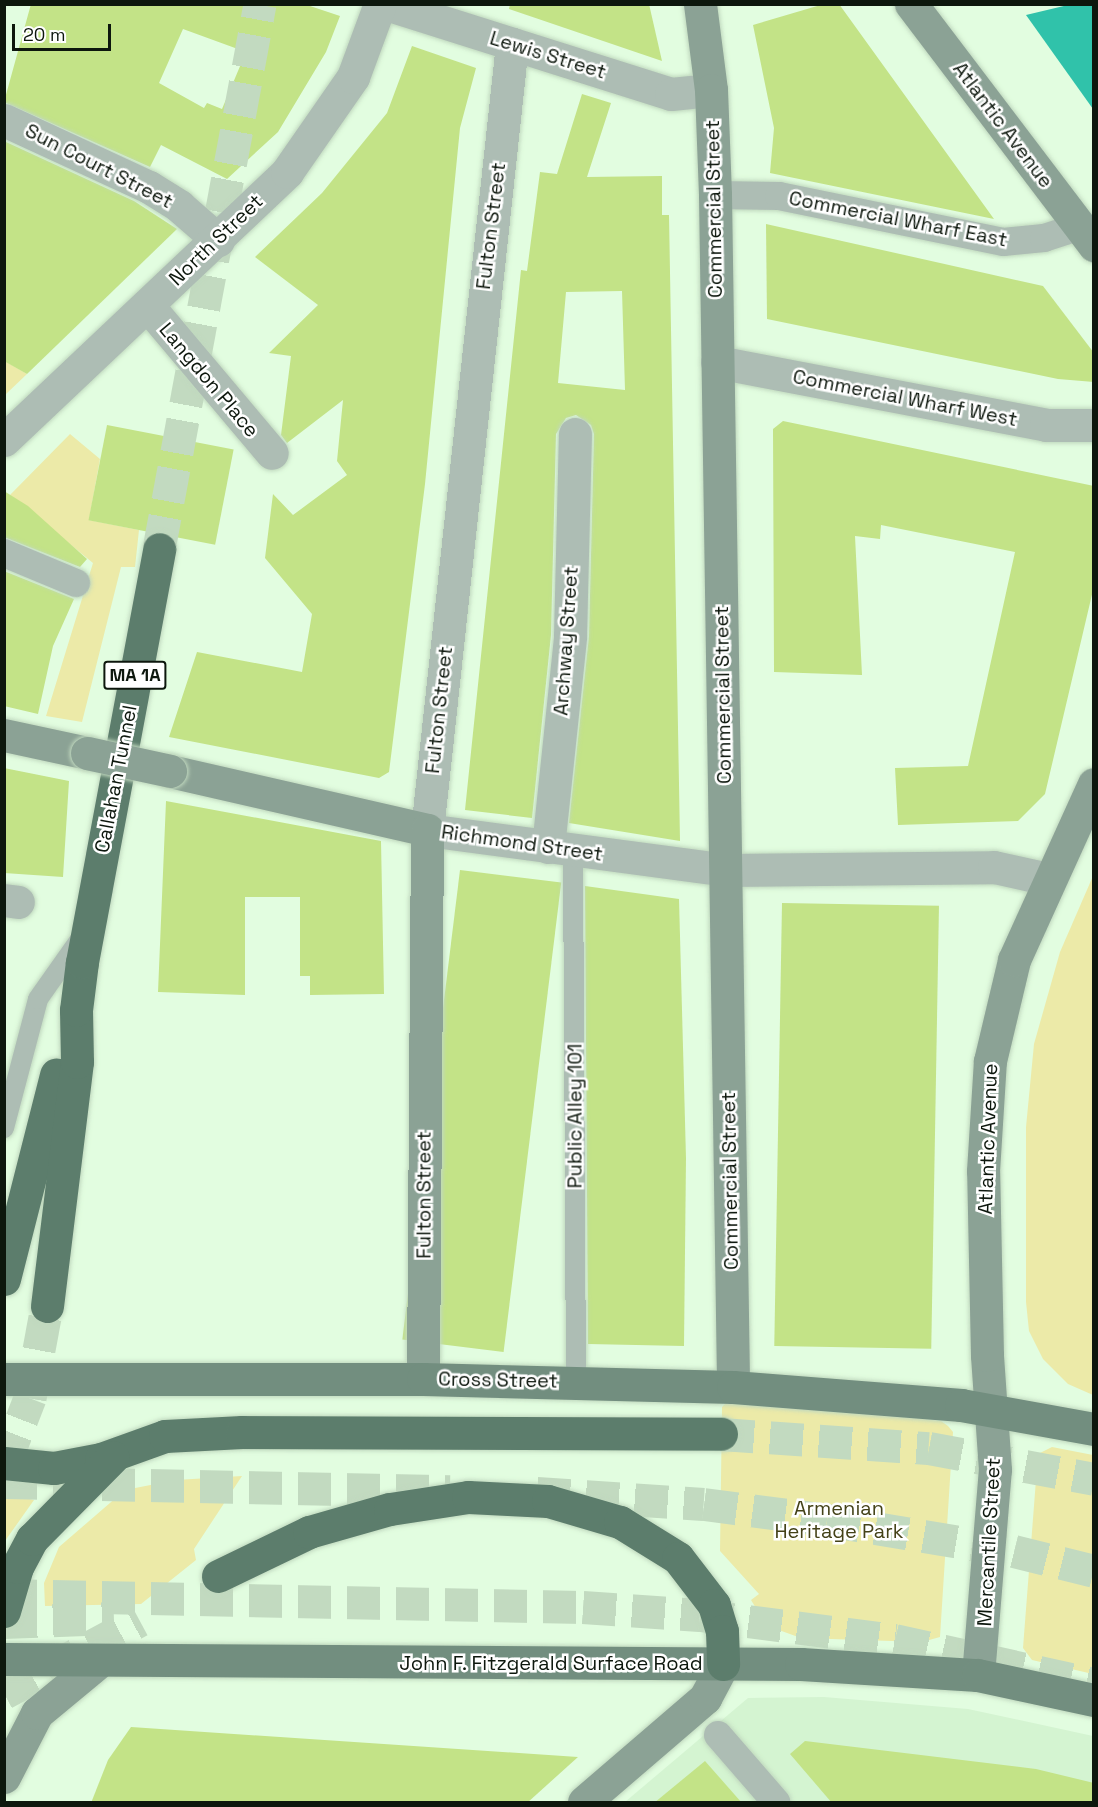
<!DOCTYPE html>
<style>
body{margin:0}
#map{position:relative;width:1098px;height:1807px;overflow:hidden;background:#e2fde0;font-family:"Space Grotesk",sans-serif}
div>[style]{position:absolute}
.built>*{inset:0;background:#d4f4d1}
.green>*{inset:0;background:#eceaa8}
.water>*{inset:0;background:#30c2aa}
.building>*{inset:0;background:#c3e387;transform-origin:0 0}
.motorway-tunnel>*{height:33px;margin-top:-16.5px;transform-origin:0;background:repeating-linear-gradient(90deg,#c2dac0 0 33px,transparent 0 49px)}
.roads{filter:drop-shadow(0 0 2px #c0d8be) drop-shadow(0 0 2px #c0d8be)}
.service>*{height:20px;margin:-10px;padding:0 10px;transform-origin:10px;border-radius:10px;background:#adbdb4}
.pedestrian>*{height:28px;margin:-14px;padding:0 14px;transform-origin:14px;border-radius:14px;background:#adbdb4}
.minor>*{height:33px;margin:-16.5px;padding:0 16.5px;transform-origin:16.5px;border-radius:16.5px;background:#adbdb4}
.secondary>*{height:33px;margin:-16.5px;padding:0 16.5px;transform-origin:16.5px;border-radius:16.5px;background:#8ba295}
.primary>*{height:33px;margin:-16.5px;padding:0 16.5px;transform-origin:16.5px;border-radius:16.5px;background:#728e7f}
.motorway>*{height:33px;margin:-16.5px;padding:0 16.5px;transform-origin:16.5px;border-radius:16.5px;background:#5c7d6c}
.bridges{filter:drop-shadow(0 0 2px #c0d8be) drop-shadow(0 0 2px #c0d8be)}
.secondary-bridge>*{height:33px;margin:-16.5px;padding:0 16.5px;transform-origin:16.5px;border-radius:16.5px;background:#8ba295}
span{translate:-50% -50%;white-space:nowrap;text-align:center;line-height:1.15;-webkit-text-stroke:5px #fff;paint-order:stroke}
.shield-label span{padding:2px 4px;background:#fff;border:2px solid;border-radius:4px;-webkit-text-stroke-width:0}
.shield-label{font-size:18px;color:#0d170d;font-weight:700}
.street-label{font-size:20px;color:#0d170d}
.park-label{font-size:20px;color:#444218}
.frame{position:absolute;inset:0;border:6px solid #0d170d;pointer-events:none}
.scale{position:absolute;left:12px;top:24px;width:99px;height:27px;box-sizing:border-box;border:3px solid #0d170d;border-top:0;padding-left:8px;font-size:18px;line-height:21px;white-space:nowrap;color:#0d170d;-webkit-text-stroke:4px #fff;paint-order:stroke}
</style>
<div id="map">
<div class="built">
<div style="clip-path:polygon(824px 1697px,968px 1709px,1093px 1736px,1093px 1802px,625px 1802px,748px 1698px)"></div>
</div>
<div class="green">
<div style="clip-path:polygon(5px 361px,27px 374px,5px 395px)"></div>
<div style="clip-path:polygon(70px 434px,100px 459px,89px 520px,139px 530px,135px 567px,121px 567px,82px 722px,46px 716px,93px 563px,10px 495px)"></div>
<div style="clip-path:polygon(1093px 876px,1093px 1395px,1068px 1384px,1043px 1359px,1029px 1331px,1026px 1302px,1026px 1127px,1034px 1044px,1060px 952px)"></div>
<div style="clip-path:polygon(727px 1402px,872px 1413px,941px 1421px,948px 1426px,953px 1432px,940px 1637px,922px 1642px,801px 1638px,776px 1629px,759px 1613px,751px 1600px,759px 1594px,720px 1551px,722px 1407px)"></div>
<div style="clip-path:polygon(1052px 1447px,1093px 1455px,1093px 1674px,1032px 1660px,1023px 1648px,1038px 1454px)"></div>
<div style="clip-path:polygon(242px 1476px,194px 1549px,196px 1560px,141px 1604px,45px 1606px,44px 1583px,59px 1547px,125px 1490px,176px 1480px)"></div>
<div style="clip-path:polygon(5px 1494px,34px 1500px,5px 1541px,4px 1494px)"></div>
</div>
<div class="water">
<div style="clip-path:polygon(1068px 5px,1093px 5px,1093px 109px,1026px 15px)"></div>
</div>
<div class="building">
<div style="clip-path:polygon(evenodd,31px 4px,304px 4px,340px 16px,326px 52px,278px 132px,227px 179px,161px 145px,150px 167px,4px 102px,31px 4px,183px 29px,246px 52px,222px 109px,207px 103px,204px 108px,159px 83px,183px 29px)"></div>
<div style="clip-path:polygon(510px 4px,649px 4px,662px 61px,509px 9px)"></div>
<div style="clip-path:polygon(824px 4px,839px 4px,994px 219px,770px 173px,774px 128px,753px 25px)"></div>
<div style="clip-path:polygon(412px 46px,476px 68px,460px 128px,425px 484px,389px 772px,379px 778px,169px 737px,197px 652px,302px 672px,312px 614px,265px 558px,273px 494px,293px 515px,347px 475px,337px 461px,343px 400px,287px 443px,281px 435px,291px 356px,269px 353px,318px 305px,255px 257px,322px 193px,387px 113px)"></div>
<div style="clip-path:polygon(evenodd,582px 94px,611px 103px,587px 177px,662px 176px,662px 215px,669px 215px,680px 841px,569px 823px,589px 636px,594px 434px,591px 425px,576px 415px,566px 418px,556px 434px,551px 635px,532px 818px,465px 810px,521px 270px,527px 271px,540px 172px,557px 174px,582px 94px,622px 291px,625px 390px,558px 383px,566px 292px,622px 291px)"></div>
<div style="clip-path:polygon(4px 141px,134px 201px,177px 229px,27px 374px,4px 361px)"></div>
<div style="clip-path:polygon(766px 224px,1043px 286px,1094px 353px,1094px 382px,1058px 379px,767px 319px)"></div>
<div style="clip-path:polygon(783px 421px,1094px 486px,1094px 586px,1045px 794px,1018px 821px,898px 825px,895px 768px,968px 766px,1015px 552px,881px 525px,880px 539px,855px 536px,862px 675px,774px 672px,773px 429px)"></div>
<div style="left:107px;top:425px;width:129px;height:97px;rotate:11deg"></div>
<div style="clip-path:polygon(4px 491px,28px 506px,87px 559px,80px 567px,4px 537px)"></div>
<div style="clip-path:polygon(4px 571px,74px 599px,53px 646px,38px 714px,4px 706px)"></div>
<div style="clip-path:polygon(4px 768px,69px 781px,63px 877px,4px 873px)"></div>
<div style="clip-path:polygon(166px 801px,381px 841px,384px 994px,310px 995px,310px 976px,300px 976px,300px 897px,245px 897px,245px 995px,158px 992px)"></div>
<div style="left:460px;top:870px;width:102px;height:473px;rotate:7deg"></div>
<div style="clip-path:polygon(585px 886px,679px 899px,686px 1158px,684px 1346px,588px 1344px)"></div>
<div style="left:782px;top:903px;width:157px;height:443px;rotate:1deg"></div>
<div style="clip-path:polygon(131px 1727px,578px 1757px,527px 1803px,91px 1803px,108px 1760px)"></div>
<div style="clip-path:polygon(805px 1741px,1036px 1769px,1094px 1783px,1094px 1803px,832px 1803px,790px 1754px)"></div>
<div style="clip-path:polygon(705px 1761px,742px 1803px,654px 1803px)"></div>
</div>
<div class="motorway-tunnel">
<div style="left:159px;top:549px;width:554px;rotate:-79.5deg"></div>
<div style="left:721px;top:1434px;width:208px;rotate:3.9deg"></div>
<div style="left:929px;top:1448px;width:168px;rotate:10.6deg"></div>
<div style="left:4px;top:1465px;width:72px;rotate:-68.8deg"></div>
<div style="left:30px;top:1398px;width:94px;rotate:-79.5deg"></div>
<div style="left:4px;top:1482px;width:446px;rotate:1.2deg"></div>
<div style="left:537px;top:1493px;width:167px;rotate:3.8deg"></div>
<div style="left:704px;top:1504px;width:124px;rotate:7.4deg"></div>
<div style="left:827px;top:1520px;width:190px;rotate:9.4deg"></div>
<div style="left:1014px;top:1551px;width:82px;rotate:14deg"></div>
<div style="left:4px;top:1595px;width:579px;rotate:1.19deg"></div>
<div style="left:583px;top:1607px;width:117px;rotate:3.9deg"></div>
<div style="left:700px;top:1615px;width:197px;rotate:7.3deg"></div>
<div style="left:895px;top:1640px;width:204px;rotate:12.5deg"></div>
<div style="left:4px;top:1622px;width:110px;rotate:-2.1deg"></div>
<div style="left:4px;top:1693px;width:154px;rotate:-28.2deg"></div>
</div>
<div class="roads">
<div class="service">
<div style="left:573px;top:851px;width:531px;rotate:89.68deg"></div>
<div style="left:4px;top:1128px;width:133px;rotate:-75.2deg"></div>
<div style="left:38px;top:999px;width:75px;rotate:-54.8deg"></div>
</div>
<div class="pedestrian">
<div style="left:715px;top:195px;width:64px;rotate:0.9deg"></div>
<div style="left:779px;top:196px;width:229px;rotate:11.6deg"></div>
<div style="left:1003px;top:242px;width:41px;rotate:-5.6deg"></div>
<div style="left:1044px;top:238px;width:38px;rotate:-18deg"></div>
<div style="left:4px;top:553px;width:78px;rotate:22.6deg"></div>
<div style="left:718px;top:1735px;width:89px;rotate:49.1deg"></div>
</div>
<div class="minor">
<div style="left:386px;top:4px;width:299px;rotate:17.5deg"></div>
<div style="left:671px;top:94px;width:40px;rotate:-5.7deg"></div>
<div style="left:512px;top:44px;width:791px;rotate:96.17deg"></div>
<div style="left:427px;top:830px;width:302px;rotate:7.6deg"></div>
<div style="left:726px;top:870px;width:268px;rotate:-0.6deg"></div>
<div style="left:994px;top:867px;width:55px;rotate:12.5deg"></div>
<div style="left:4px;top:120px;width:160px;rotate:24.8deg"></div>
<div style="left:149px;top:187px;width:36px;rotate:32deg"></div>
<div style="left:179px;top:206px;width:52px;rotate:41.1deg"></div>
<div style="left:148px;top:306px;width:192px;rotate:49.9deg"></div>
<div style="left:717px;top:362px;width:335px;rotate:10.8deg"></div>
<div style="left:1046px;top:425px;width:48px"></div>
<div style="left:4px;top:440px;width:390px;rotate:-43.4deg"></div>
<div style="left:287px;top:172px;width:116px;rotate:-55.2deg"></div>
<div style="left:353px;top:77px;width:78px;rotate:-69.7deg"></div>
<div style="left:548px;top:847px;width:212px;rotate:-84deg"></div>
<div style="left:570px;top:636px;width:202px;rotate:-88.6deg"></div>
<div style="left:4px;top:900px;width:14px;rotate:8deg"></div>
</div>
<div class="secondary">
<div style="left:700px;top:4px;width:87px;rotate:82.7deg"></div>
<div style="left:711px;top:90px;width:105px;rotate:87.8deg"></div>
<div style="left:715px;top:195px;width:1192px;rotate:89.13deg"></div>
<div style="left:911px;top:4px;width:303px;rotate:52.8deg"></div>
<div style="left:4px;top:735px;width:85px;rotate:12.2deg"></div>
<div style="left:170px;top:771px;width:264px;rotate:12.9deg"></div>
<div style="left:427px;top:830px;width:549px;rotate:90.42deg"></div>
<div style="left:978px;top:1675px;width:206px;rotate:-85.3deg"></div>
<div style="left:995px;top:1470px;width:115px;rotate:-94deg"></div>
<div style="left:987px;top:1355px;width:184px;rotate:-91.2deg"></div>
<div style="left:983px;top:1171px;width:110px;rotate:-86.4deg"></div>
<div style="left:990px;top:1061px;width:104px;rotate:-76.6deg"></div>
<div style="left:1014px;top:960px;width:193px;rotate:-65.6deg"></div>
<div style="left:4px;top:1777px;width:72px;rotate:-62.7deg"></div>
<div style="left:37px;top:1713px;width:83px;rotate:-39.6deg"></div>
<div style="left:584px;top:1802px;width:160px;rotate:-40.7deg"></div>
<div style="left:705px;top:1698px;width:38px;rotate:-62deg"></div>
</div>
<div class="primary">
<div style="left:4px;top:1379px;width:419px"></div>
<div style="left:423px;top:1379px;width:310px;rotate:1.5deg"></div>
<div style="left:733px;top:1387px;width:229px;rotate:4.5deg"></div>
<div style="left:961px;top:1405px;width:135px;rotate:10.2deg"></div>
<div style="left:4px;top:1659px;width:797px;rotate:0.36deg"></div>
<div style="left:801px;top:1664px;width:177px;rotate:3.6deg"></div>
<div style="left:978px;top:1675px;width:119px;rotate:12.2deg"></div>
</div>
<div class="motorway">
<div style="left:4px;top:1279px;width:211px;rotate:-75.7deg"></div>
<div style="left:47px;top:1306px;width:246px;rotate:-83deg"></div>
<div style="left:77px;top:1062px;width:52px;rotate:-91.1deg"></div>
<div style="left:76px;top:1010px;width:48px;rotate:-82.9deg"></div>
<div style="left:82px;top:962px;width:420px;rotate:-79.4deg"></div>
<div style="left:4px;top:1463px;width:50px;rotate:5.7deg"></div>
<div style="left:54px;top:1468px;width:48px;rotate:-10.8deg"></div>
<div style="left:101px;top:1459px;width:68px;rotate:-19.8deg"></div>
<div style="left:165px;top:1436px;width:77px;rotate:-3deg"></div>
<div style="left:242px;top:1432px;width:479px;rotate:0.2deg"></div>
<div style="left:218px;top:1576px;width:101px;rotate:-25.8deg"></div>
<div style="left:309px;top:1532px;width:84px;rotate:-15.9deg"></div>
<div style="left:390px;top:1509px;width:79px;rotate:-8.7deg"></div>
<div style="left:468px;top:1497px;width:80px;rotate:2.9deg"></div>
<div style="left:548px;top:1501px;width:75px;rotate:16.3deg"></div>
<div style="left:620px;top:1522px;width:68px;rotate:31.8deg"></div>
<div style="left:678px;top:1558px;width:59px;rotate:52.5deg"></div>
<div style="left:714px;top:1605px;width:27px;rotate:73deg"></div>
<div style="left:722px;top:1631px;width:33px;rotate:88deg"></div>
<div style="left:4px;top:1611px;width:46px;rotate:-73.5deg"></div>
<div style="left:17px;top:1567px;width:32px;rotate:-62deg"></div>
<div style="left:32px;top:1539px;width:115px;rotate:-45.4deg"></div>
</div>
</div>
<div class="bridges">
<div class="secondary-bridge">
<div style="left:87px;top:753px;width:85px;rotate:12.2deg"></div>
</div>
</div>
<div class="shield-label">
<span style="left:135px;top:675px">MA 1A</span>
</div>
<div class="street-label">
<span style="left:548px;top:55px;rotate:17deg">Lewis Street</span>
<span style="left:1003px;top:125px;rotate:53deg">Atlantic Avenue</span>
<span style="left:99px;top:166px;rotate:27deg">Sun Court Street</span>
<span style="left:714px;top:209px;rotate:-91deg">Commercial Street</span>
<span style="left:898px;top:219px;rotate:11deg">Commercial Wharf East</span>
<span style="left:491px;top:226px;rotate:-83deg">Fulton Street</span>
<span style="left:216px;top:240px;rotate:-44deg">North Street</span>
<span style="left:209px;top:380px;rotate:50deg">Langdon Place</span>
<span style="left:905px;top:398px;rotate:11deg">Commercial Wharf West</span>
<span style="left:566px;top:641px;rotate:-86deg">Archway Street</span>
<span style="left:723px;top:695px;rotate:-91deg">Commercial Street</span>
<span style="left:439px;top:710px;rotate:-84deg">Fulton Street</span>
<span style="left:116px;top:779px;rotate:-79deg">Callahan Tunnel</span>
<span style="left:522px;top:843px;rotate:8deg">Richmond Street</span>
<span style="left:575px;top:1116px;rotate:-90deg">Public Alley 101</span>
<span style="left:988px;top:1139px;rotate:-88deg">Atlantic Avenue</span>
<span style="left:730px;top:1181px;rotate:-91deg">Commercial Street</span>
<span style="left:424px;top:1195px;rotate:-90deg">Fulton Street</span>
<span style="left:498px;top:1380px;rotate:1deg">Cross Street</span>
<span style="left:989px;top:1542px;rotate:-87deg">Mercantile Street</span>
<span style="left:551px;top:1663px">John F. Fitzgerald Surface Road</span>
</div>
<div class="park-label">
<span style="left:839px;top:1520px">Armenian<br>Heritage Park</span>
</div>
<div class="frame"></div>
<div class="scale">20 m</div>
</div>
